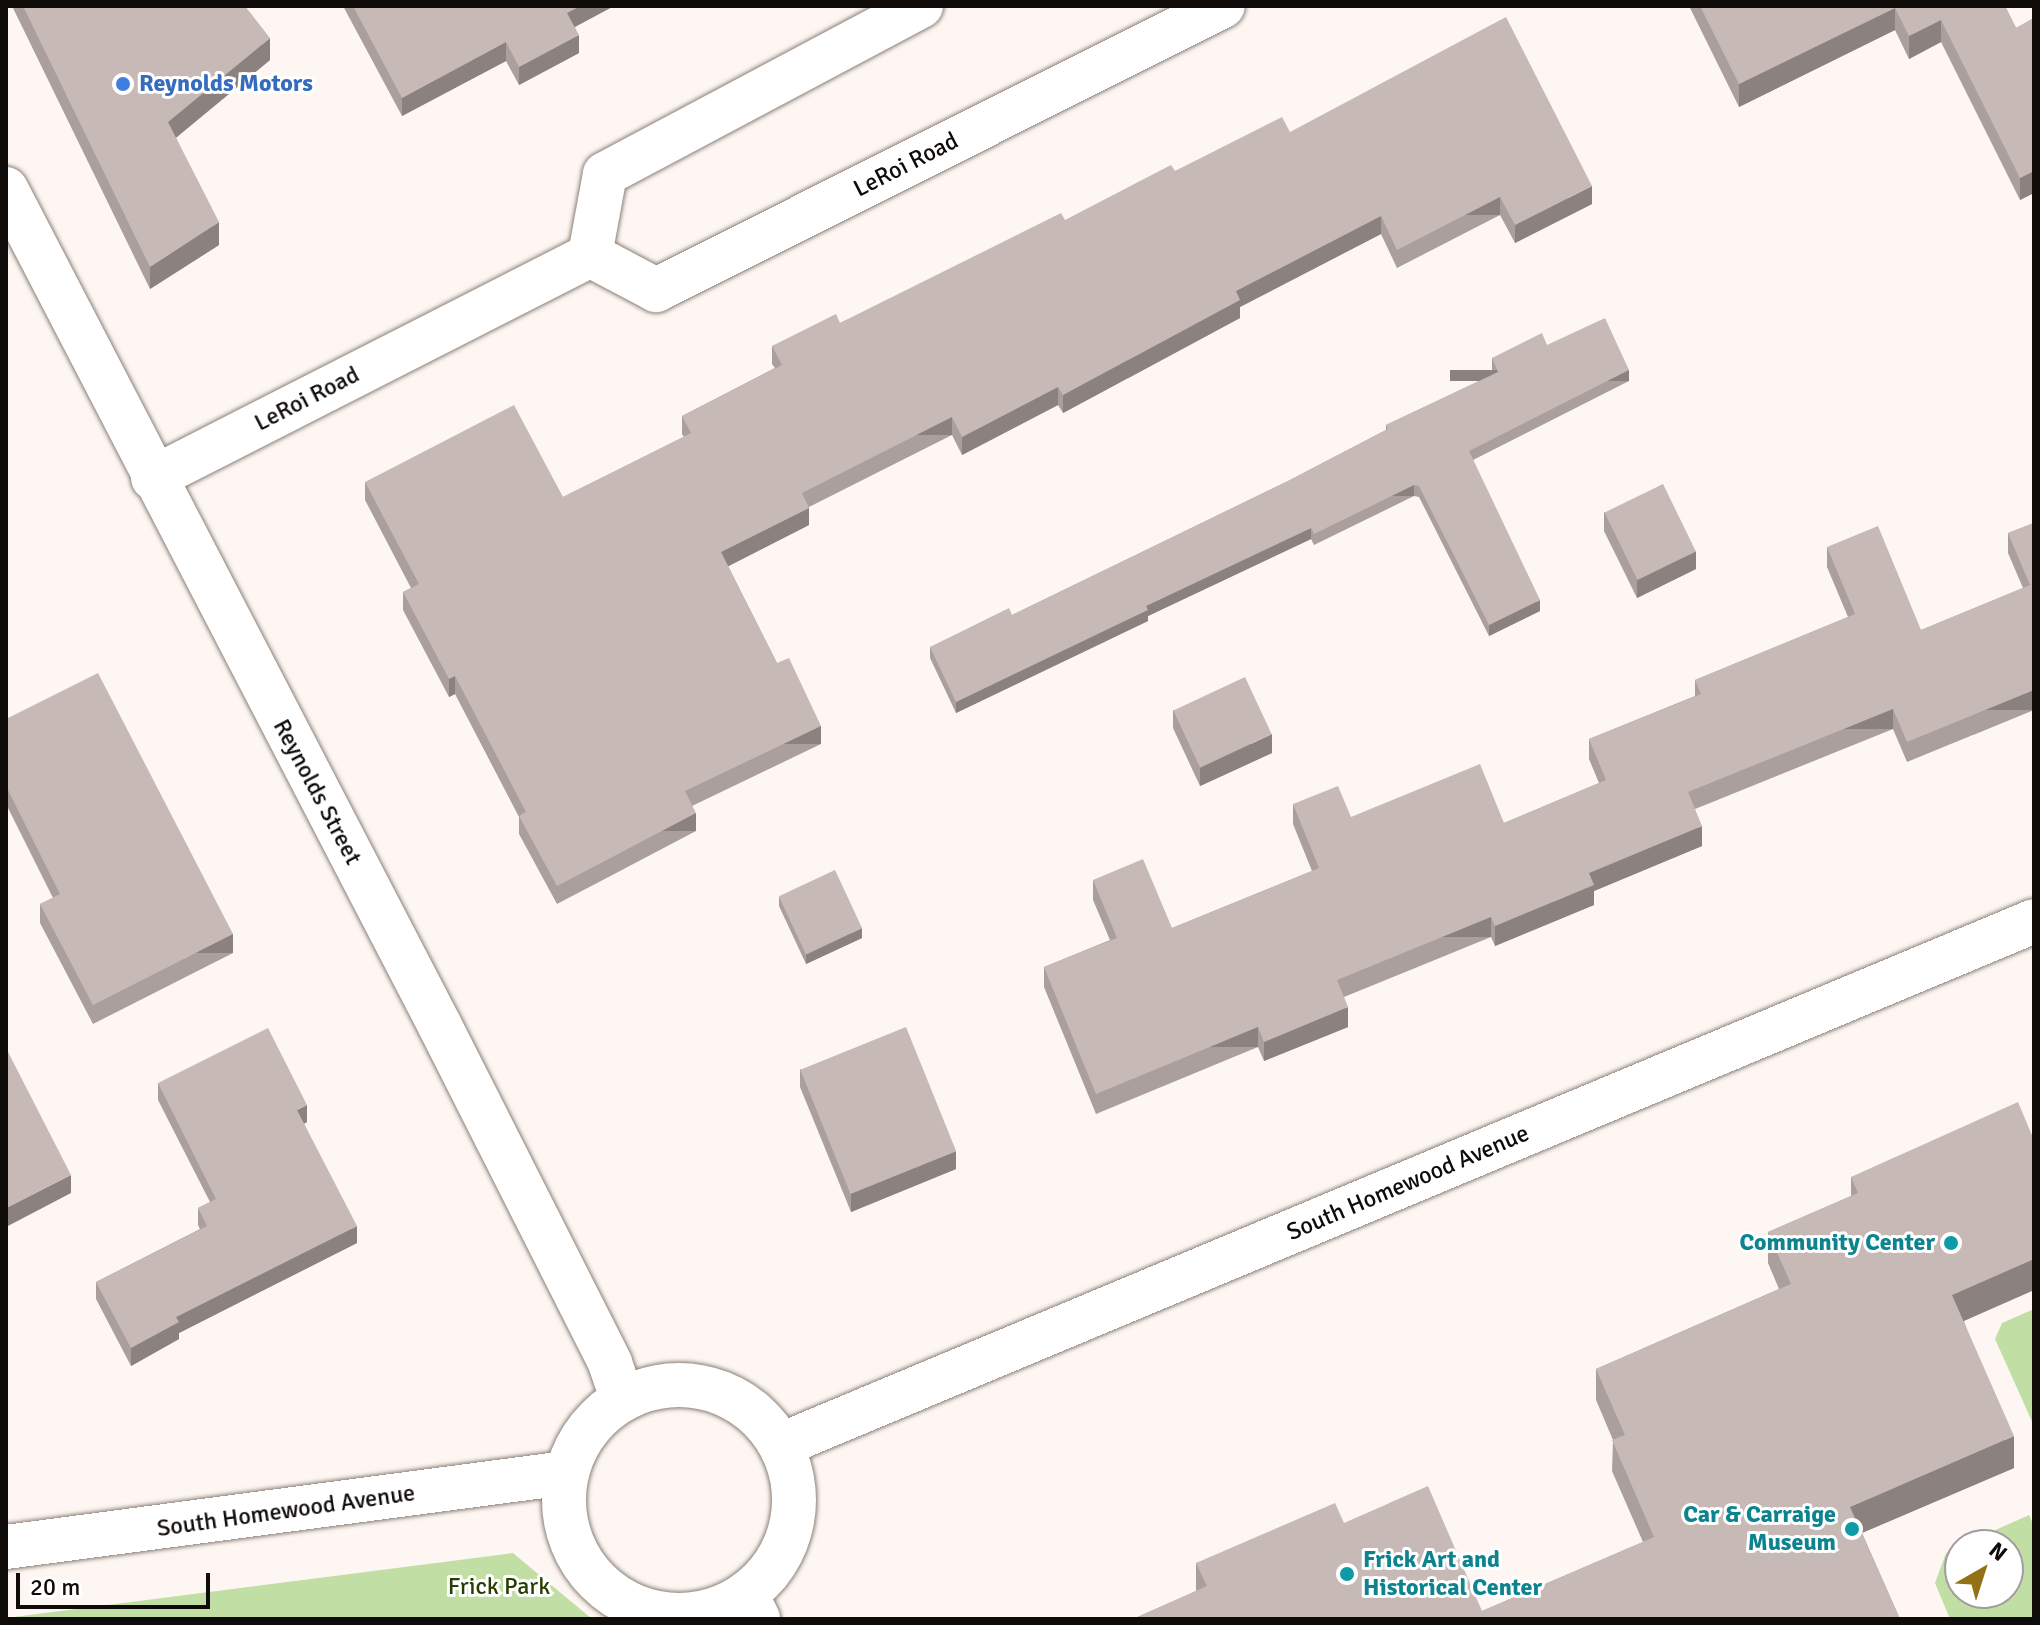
<!DOCTYPE html>
<style>
body{margin:0}
#map{position:relative;width:2040px;height:1625px;overflow:hidden;background:#fef6f2;font-family:Signika,sans-serif}
div>[style]{position:absolute}
.green>*{inset:0;background:#c1dfa5}
.roads{filter:drop-shadow(0 0 2px #8b8079) drop-shadow(0 0 2px #8b8079)}
.minor>*{height:44px;margin:-22px;padding:0 22px;transform-origin:22px;border-radius:22px;background:#fff}
.tertiary>*{height:44px;margin:-22px;padding:0 22px;transform-origin:22px;border-radius:22px;background:#fff}
.tertiary>.ring{margin:-22px;padding:0;box-sizing:content-box;background:none;border:44px solid #fff;border-radius:50%}
.wall>*{inset:0;background:#ab9f9d}
.shaded-wall>*{inset:0;background:#8b827f;transform-origin:0 0}
.building>*{inset:0;background:#c7b9b6;transform-origin:0 0}
.dots>*{width:22px;height:22px;translate:-50% -50%;box-sizing:border-box;border:4px solid #fff;border-radius:50%}
span{translate:-50% -50%;white-space:nowrap;text-align:center;line-height:1.15;-webkit-text-stroke:6px #fff;paint-order:stroke}
.shop-label{font-size:24px;color:#366cbe;font-weight:700}
.left{translate:0 -50%;text-align:left}
.street-label{font-size:24px;color:#0f0b09}
.culture-label{font-size:24px;color:#0d838f;font-weight:700}
.right{translate:-100% -50%;text-align:right}
.park-label{font-size:24px;color:#263f01}
.frame{position:absolute;inset:0;border:8px solid #0f0b09;pointer-events:none}
.north{position:absolute;left:1944px;top:1529px;width:80px;height:80px;box-sizing:border-box;background:#fff;border:2px solid #9f9d9d;border-radius:50%;rotate:39deg;font-size:22px;font-weight:700;line-height:32px;text-align:center;color:#0f0b09}
.north::after{content:'';display:block;margin:auto;width:28px;height:36px;background:#927117;clip-path:polygon(50% 0,100% 100%,50% 72%,0 100%)}
.scale{position:absolute;left:16px;top:1573px;width:194px;height:36px;box-sizing:border-box;border:4px solid #0f0b09;border-top:0;padding-left:10px;font-size:24px;line-height:28px;white-space:nowrap;color:#0f0b09;-webkit-text-stroke:6px #fff;paint-order:stroke}
</style>
<div id="map">
<div class="green">
<div style="clip-path:polygon(2034px 1309px,2034px 1426px,1995px 1339px,2002px 1323px)"></div>
<div style="clip-path:polygon(2029px 1515px,2034px 1526px,2034px 1619px,1950px 1619px,1935px 1583px,1946px 1553px,1960px 1546px,1960px 1593px,2008px 1593px,2008px 1545px,1962px 1545px)"></div>
<div style="clip-path:polygon(513px 1553px,592px 1619px,6px 1619px,6px 1618px)"></div>
</div>
<div class="roads">
<div class="minor">
<div style="left:590px;top:255px;width:75px;rotate:27.9deg"></div>
<div style="left:656px;top:290px;width:634px;rotate:-26.61deg"></div>
<div style="left:590px;top:255px;width:82px;rotate:-79.5deg"></div>
<div style="left:605px;top:174px;width:358px;rotate:-28deg"></div>
<div style="left:153px;top:478px;width:491px;rotate:-27deg"></div>
<div style="left:6px;top:1547px;width:565px;rotate:-7.53deg"></div>
<div style="left:746px;top:1594px;width:28px;rotate:64deg"></div>
</div>
<div class="tertiary">
<div style="left:6px;top:189px;width:941px;rotate:62.59deg"></div>
<div style="left:439px;top:1024px;width:380px;rotate:63.2deg"></div>
<div style="left:610px;top:1363px;width:37px;rotate:71deg"></div>
<div class="ring" style="left:564px;top:1385px;width:186px;height:186px"></div>
<div style="left:781px;top:1445px;width:1358px;rotate:-22.69deg"></div>
</div>
</div>
<div class="wall">
<div style="clip-path:polygon(12px 6px,245px 6px,270px 60px,176px 138px,219px 245px,150px 289px)"></div>
<div style="clip-path:polygon(343px 6px,614px 6px,575px 27px,579px 53px,519px 85px,506px 61px,402px 116px)"></div>
<div style="clip-path:polygon(1689px 6px,2005px 6px,2016px 28px,2034px 18px,2034px 193px,2020px 200px,1941px 42px,1909px 59px,1895px 30px,1739px 107px)"></div>
<div style="clip-path:polygon(1290px 132px,1592px 204px,1515px 243px,1500px 215px,1397px 268px,1381px 234px,1240px 307px,1240px 318px,1063px 413px,1058px 405px,962px 455px,952px 435px,809px 507px,809px 525px,728px 566px,777px 663px,821px 744px,692px 806px,696px 831px,557px 904px,519px 834px,519px 817px,455px 694px,449px 697px,403px 610px,403px 592px,411px 588px,365px 500px,365px 482px,563px 497px,684px 437px,682px 434px,682px 416px,775px 368px,772px 364px,772px 346px,840px 323px,1175px 171px)"></div>
<div style="clip-path:polygon(1547px 345px,1629px 381px,1473px 460px,1540px 611px,1489px 636px,1419px 497px,1414px 496px,1314px 545px,1311px 539px,1148px 616px,1148px 621px,956px 713px,930px 658px,930px 647px,1012px 615px,1288px 481px,1386px 430px,1386px 425px,1494px 374px,1492px 369px,1492px 358px)"></div>
<div style="clip-path:polygon(1604px 512px,1696px 569px,1637px 598px,1604px 531px)"></div>
<div style="clip-path:polygon(2034px 523px,2034px 710px,1907px 762px,1893px 729px,1695px 809px,1702px 846px,1594px 891px,1594px 905px,1495px 946px,1491px 937px,1344px 997px,1348px 1027px,1264px 1061px,1258px 1047px,1096px 1114px,1044px 987px,1044px 967px,1110px 940px,1093px 900px,1093px 880px,1172px 928px,1312px 871px,1293px 824px,1293px 804px,1351px 817px,1504px 823px,1599px 783px,1589px 759px,1589px 739px,1695px 696px,1695px 680px,1848px 617px,1827px 567px,1827px 547px,1921px 630px,2023px 588px,2008px 553px,2008px 533px)"></div>
<div style="clip-path:polygon(1173px 710px,1272px 753px,1200px 786px,1173px 728px)"></div>
<div style="clip-path:polygon(6px 719px,233px 953px,93px 1024px,40px 923px,40px 904px,53px 898px,6px 804px)"></div>
<div style="clip-path:polygon(779px 897px,862px 938px,806px 964px,779px 906px)"></div>
<div style="clip-path:polygon(800px 1069px,956px 1169px,851px 1212px,800px 1087px)"></div>
<div style="clip-path:polygon(158px 1083px,307px 1122px,304px 1124px,357px 1243px,179px 1333px,179px 1339px,131px 1366px,96px 1299px,96px 1282px,200px 1229px,198px 1225px,198px 1208px,210px 1202px,158px 1100px)"></div>
<div style="clip-path:polygon(2034px 1140px,2034px 1290px,1964px 1321px,2014px 1468px,1862px 1533px,1900px 1619px,1133px 1619px,1196px 1591px,1196px 1563px,1344px 1523px,1482px 1611px,1643px 1542px,1612px 1471px,1613px 1440px,1596px 1400px,1596px 1369px,1779px 1289px,1768px 1263px,1768px 1232px,1851px 1196px,1851px 1177px)"></div>
</div>
<div class="shaded-wall">
<div style="clip-path:polygon(580px 6px,614px 6px,567px 31px,567px 13px)"></div>
<div style="clip-path:polygon(1895px 8px,1895px 30px,1739px 107px,1739px 84px)"></div>
<div style="clip-path:polygon(1941px 20px,1941px 42px,1909px 59px,1909px 36px)"></div>
<div style="clip-path:polygon(579px 35px,579px 53px,519px 85px,519px 67px)"></div>
<div style="clip-path:polygon(270px 38px,270px 60px,168px 144px,168px 122px)"></div>
<div style="clip-path:polygon(506px 42px,506px 61px,402px 116px,402px 98px)"></div>
<div style="clip-path:polygon(2034px 171px,2034px 193px,2020px 200px,2020px 178px)"></div>
<div style="clip-path:polygon(1592px 186px,1592px 204px,1515px 243px,1515px 225px)"></div>
<div style="left:1500px;top:197px;width:18px;height:116px;rotate:90deg"></div>
<div style="clip-path:polygon(1381px 216px,1381px 234px,1240px 307px,1240px 318px,1063px 413px,1063px 395px,1236px 291px)"></div>
<div style="clip-path:polygon(219px 222px,219px 245px,150px 289px,150px 267px)"></div>
<div style="left:1629px;top:370px;width:11px;height:179px;rotate:90deg"></div>
<div style="clip-path:polygon(1058px 387px,1058px 405px,962px 455px,962px 437px)"></div>
<div style="left:952px;top:417px;width:18px;height:168px;rotate:90deg"></div>
<div style="left:1414px;top:485px;width:11px;height:111px;rotate:90deg"></div>
<div style="clip-path:polygon(809px 508px,809px 525px,721px 570px,721px 552px)"></div>
<div style="clip-path:polygon(1311px 528px,1311px 539px,1148px 616px,1148px 621px,956px 713px,956px 702px,1146px 606px)"></div>
<div style="clip-path:polygon(1696px 551px,1696px 569px,1637px 598px,1637px 579px)"></div>
<div style="clip-path:polygon(1540px 600px,1540px 611px,1489px 636px,1489px 625px)"></div>
<div style="clip-path:polygon(455px 676px,455px 694px,449px 697px,449px 679px)"></div>
<div style="left:2034px;top:690px;width:20px;height:137px;rotate:90deg"></div>
<div style="left:1893px;top:709px;width:20px;height:221px;rotate:90deg"></div>
<div style="left:821px;top:726px;width:18px;height:151px;rotate:90deg"></div>
<div style="clip-path:polygon(1272px 734px,1272px 753px,1200px 786px,1200px 768px)"></div>
<div style="left:696px;top:813px;width:18px;height:157px;rotate:90deg"></div>
<div style="clip-path:polygon(1702px 826px,1702px 846px,1594px 891px,1594px 905px,1495px 946px,1495px 926px,1589px 873px)"></div>
<div style="left:1491px;top:917px;width:20px;height:166px;rotate:90deg"></div>
<div style="clip-path:polygon(862px 928px,862px 938px,806px 964px,806px 955px)"></div>
<div style="left:233px;top:934px;width:19px;height:157px;rotate:90deg"></div>
<div style="clip-path:polygon(1348px 1007px,1348px 1027px,1264px 1061px,1264px 1042px)"></div>
<div style="left:1258px;top:1027px;width:20px;height:175px;rotate:90deg"></div>
<div style="clip-path:polygon(307px 1105px,307px 1122px,297px 1127px,297px 1110px)"></div>
<div style="clip-path:polygon(956px 1151px,956px 1169px,851px 1212px,851px 1193px)"></div>
<div style="clip-path:polygon(71px 1175px,71px 1193px,6px 1227px,6px 1208px)"></div>
<div style="clip-path:polygon(357px 1226px,357px 1243px,179px 1333px,179px 1339px,131px 1366px,131px 1348px,176px 1317px)"></div>
<div style="clip-path:polygon(2034px 1259px,2034px 1290px,1952px 1326px,1952px 1295px)"></div>
<div style="clip-path:polygon(2014px 1436px,2014px 1468px,1850px 1538px,1850px 1507px)"></div>
</div>
<div class="building">
<div style="clip-path:polygon(23px 6px,245px 6px,270px 38px,168px 122px,219px 222px,150px 267px)"></div>
<div style="clip-path:polygon(353px 6px,580px 6px,567px 13px,579px 35px,519px 67px,506px 42px,402px 98px)"></div>
<div style="clip-path:polygon(1700px 6px,2005px 6px,2016px 28px,2034px 18px,2034px 171px,2020px 178px,1941px 20px,1909px 36px,1895px 8px,1739px 84px)"></div>
<div style="clip-path:polygon(1506px 17px,1592px 186px,1515px 225px,1500px 197px,1397px 250px,1381px 216px,1236px 291px,1240px 300px,1063px 395px,1058px 387px,962px 437px,952px 417px,802px 493px,809px 508px,721px 552px,777px 663px,789px 658px,821px 726px,685px 791px,696px 813px,557px 886px,519px 816px,526px 812px,455px 676px,449px 679px,403px 592px,419px 584px,365px 482px,514px 405px,563px 497px,691px 433px,682px 416px,782px 365px,772px 346px,836px 314px,840px 323px,1061px 213px,1065px 220px,1171px 165px,1175px 171px,1282px 117px,1290px 132px)"></div>
<div style="clip-path:polygon(1605px 318px,1629px 370px,1469px 451px,1540px 600px,1489px 625px,1419px 486px,1414px 485px,1314px 534px,1311px 528px,1146px 606px,1148px 610px,956px 702px,930px 647px,1009px 608px,1012px 615px,1288px 481px,1388px 429px,1386px 425px,1498px 372px,1492px 358px,1542px 333px,1547px 345px)"></div>
<div style="left:1663px;top:484px;width:75px;height:65px;rotate:64deg"></div>
<div style="clip-path:polygon(2034px 523px,2034px 690px,1907px 742px,1893px 709px,1688px 792px,1702px 826px,1589px 873px,1594px 885px,1495px 926px,1491px 917px,1337px 980px,1348px 1007px,1264px 1042px,1258px 1027px,1096px 1094px,1044px 967px,1117px 938px,1093px 880px,1143px 859px,1172px 928px,1319px 868px,1293px 804px,1338px 786px,1351px 817px,1480px 764px,1504px 823px,1606px 780px,1589px 739px,1701px 694px,1695px 680px,1855px 614px,1827px 547px,1878px 526px,1921px 630px,2030px 585px,2008px 533px)"></div>
<div style="clip-path:polygon(98px 673px,233px 934px,93px 1005px,40px 904px,60px 894px,6px 786px,6px 719px)"></div>
<div style="left:1245px;top:677px;width:63px;height:79px;rotate:65deg"></div>
<div style="left:835px;top:870px;width:64px;height:62px;rotate:65deg"></div>
<div style="left:906px;top:1027px;width:134px;height:114px;rotate:68deg"></div>
<div style="clip-path:polygon(268px 1028px,307px 1105px,297px 1110px,357px 1226px,176px 1317px,179px 1322px,131px 1348px,96px 1282px,207px 1226px,198px 1208px,216px 1199px,158px 1083px)"></div>
<div style="clip-path:polygon(6px 1048px,71px 1175px,6px 1208px)"></div>
<div style="clip-path:polygon(2018px 1102px,2034px 1140px,2034px 1259px,1952px 1295px,2014px 1436px,1850px 1507px,1900px 1619px,1133px 1619px,1207px 1586px,1196px 1563px,1335px 1503px,1344px 1523px,1428px 1486px,1482px 1611px,1654px 1537px,1612px 1440px,1625px 1435px,1596px 1369px,1791px 1284px,1768px 1232px,1858px 1193px,1851px 1177px)"></div>
</div>
<div class="dots">
<div style="left:123px;top:84px;background:#3f7fe0"></div>
<div style="left:1951px;top:1243px;background:#0f9aa8"></div>
<div style="left:1852px;top:1529px;background:#0f9aa8"></div>
<div style="left:1347px;top:1574px;background:#0f9aa8"></div>
</div>
<div class="shop-label">
<span class="left" style="left:139px;top:84px">Reynolds Motors</span>
</div>
<div class="street-label">
<span style="left:906px;top:165px;rotate:-27deg">LeRoi Road</span>
<span style="left:307px;top:399px;rotate:-27deg">LeRoi Road</span>
<span style="left:317px;top:792px;rotate:62deg">Reynolds Street</span>
<span style="left:1408px;top:1183px;rotate:-23deg">South Homewood Avenue</span>
<span style="left:286px;top:1511px;rotate:-8deg">South Homewood Avenue</span>
</div>
<div class="culture-label">
<span class="right" style="left:1935px;top:1243px">Community Center</span>
<span class="right" style="left:1836px;top:1529px">Car &amp; Carraige<br>Museum</span>
<span class="left" style="left:1363px;top:1574px">Frick Art and<br>Historical Center</span>
</div>
<div class="park-label">
<span style="left:499px;top:1587px">Frick Park</span>
</div>
<div class="frame"></div>
<div class="north">N</div>
<div class="scale">20 m</div>
</div>
